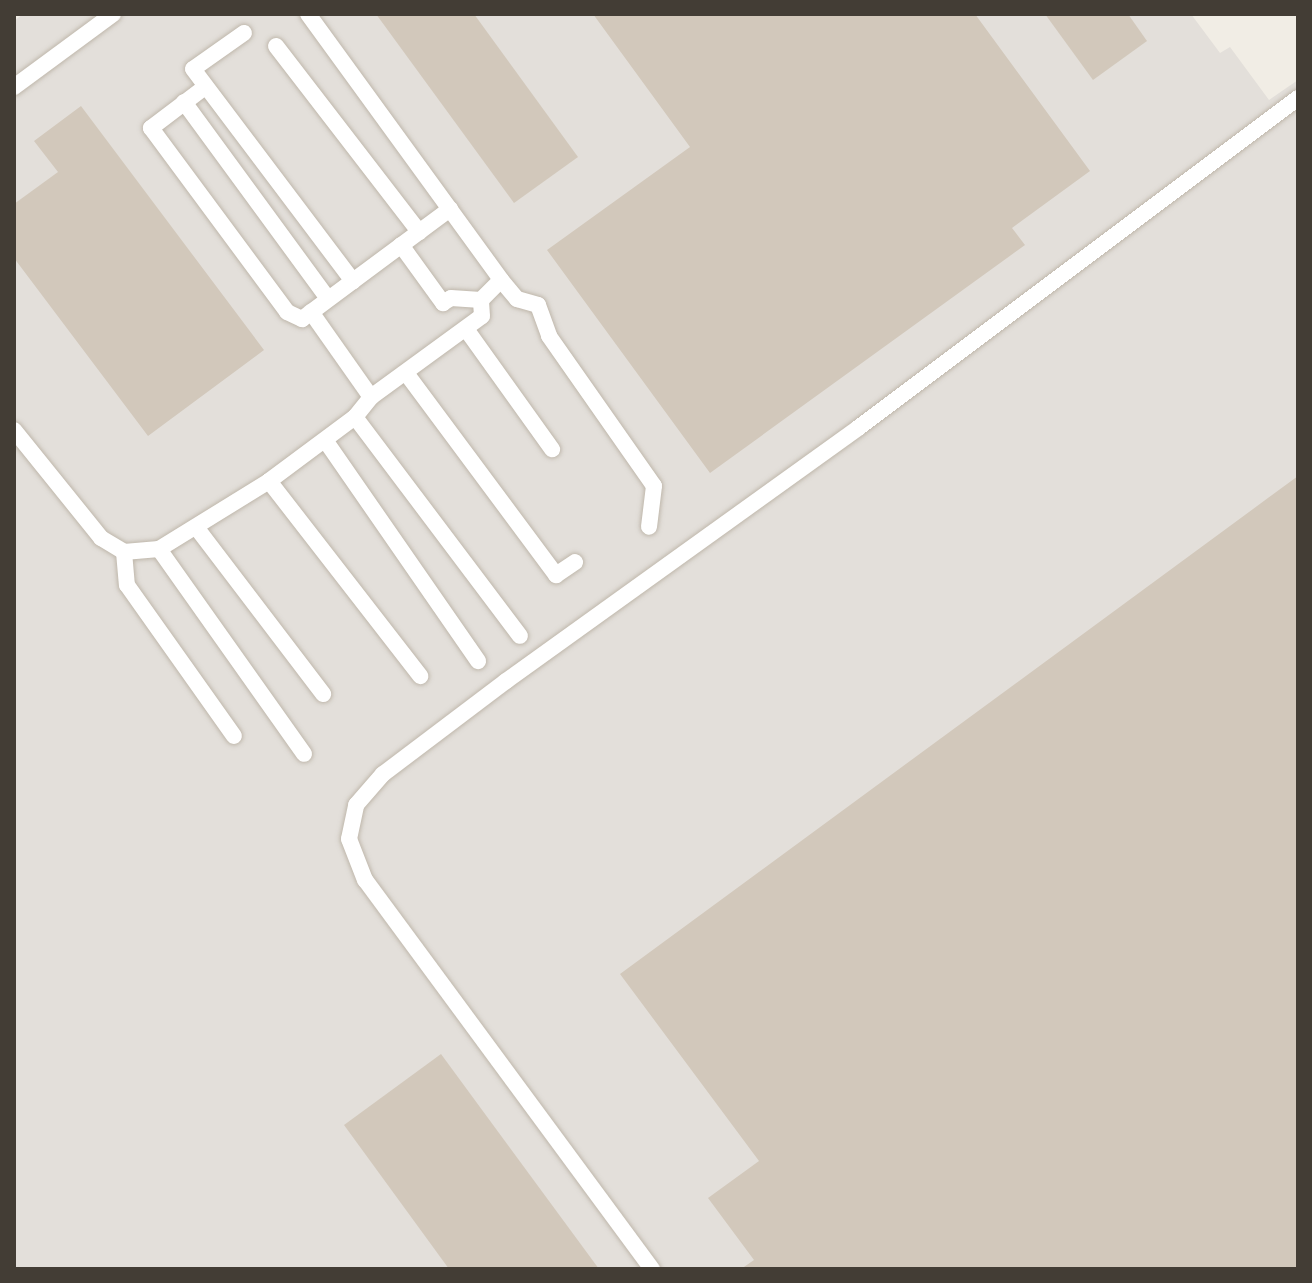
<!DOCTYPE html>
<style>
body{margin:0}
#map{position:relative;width:1312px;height:1283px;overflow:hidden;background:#f1ede5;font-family:Quicksand,sans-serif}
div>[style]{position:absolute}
.industrial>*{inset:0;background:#e3dfda}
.building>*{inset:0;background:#d2c8bb}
.roads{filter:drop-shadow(0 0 2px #bfb7ab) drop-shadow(0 0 2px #bfb7ab)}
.lane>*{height:16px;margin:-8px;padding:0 8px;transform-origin:8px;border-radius:8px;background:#fff}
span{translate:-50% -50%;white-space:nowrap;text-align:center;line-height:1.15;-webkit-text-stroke:6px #fff;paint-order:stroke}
.frame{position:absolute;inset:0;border:16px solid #433d35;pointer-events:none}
</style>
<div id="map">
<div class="industrial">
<div style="clip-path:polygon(23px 14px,1191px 14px,1220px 53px,1230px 47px,1269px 100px,1298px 80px,1298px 1269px,14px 1269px,14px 21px)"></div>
</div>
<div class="building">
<div style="clip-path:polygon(376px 14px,474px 14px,578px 157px,514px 203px)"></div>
<div style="clip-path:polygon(593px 14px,975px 14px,1090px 171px,1012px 228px,1025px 245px,710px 473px,547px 250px,690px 147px)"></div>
<div style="clip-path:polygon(1045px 14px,1128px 14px,1147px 41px,1093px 80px)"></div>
<div style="clip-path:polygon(81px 106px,264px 350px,148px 436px,14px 258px,14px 204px,58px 172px,34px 141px)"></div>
<div style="clip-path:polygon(1298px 476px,1298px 1269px,741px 1269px,754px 1260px,708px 1198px,759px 1161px,620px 974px)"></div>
<div style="clip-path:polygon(441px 1054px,599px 1269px,449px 1269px,344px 1125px)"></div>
</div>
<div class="roads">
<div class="lane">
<div style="left:308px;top:14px;width:329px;rotate:54deg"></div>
<div style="left:501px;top:280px;width:25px;rotate:50deg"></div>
<div style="left:517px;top:299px;width:22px;rotate:16deg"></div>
<div style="left:538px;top:305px;width:33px;rotate:70deg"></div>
<div style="left:549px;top:336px;width:183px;rotate:55deg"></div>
<div style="left:654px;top:486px;width:41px;rotate:97deg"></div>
<div style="left:244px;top:33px;width:62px;rotate:144.8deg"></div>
<div style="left:193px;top:69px;width:266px;rotate:53deg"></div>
<div style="left:353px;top:281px;width:121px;rotate:-36.6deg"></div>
<div style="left:276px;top:46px;width:235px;rotate:52.4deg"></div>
<div style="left:14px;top:87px;width:123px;rotate:-36.4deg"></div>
<div style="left:205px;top:87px;width:68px;rotate:142.8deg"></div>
<div style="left:151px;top:128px;width:229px;rotate:53.5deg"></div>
<div style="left:287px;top:312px;width:17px;rotate:25deg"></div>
<div style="left:302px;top:319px;width:64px;rotate:-36.7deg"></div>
<div style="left:184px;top:102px;width:244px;rotate:53.8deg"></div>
<div style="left:401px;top:245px;width:72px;rotate:54.1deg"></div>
<div style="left:443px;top:303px;width:9px;rotate:-32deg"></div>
<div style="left:451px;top:298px;width:30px;rotate:4deg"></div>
<div style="left:311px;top:312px;width:104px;rotate:54.8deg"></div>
<div style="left:466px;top:329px;width:148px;rotate:54.4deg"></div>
<div style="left:406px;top:373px;width:252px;rotate:53.4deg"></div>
<div style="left:556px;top:575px;width:23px;rotate:-34deg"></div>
<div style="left:355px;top:417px;width:274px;rotate:53deg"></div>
<div style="left:14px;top:430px;width:139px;rotate:51.1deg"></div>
<div style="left:101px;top:538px;width:27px;rotate:31deg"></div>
<div style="left:124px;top:552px;width:35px;rotate:-5deg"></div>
<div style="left:159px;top:549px;width:129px;rotate:-31.7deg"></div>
<div style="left:269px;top:481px;width:107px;rotate:-36.7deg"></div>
<div style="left:355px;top:417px;width:26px;rotate:-51deg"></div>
<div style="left:371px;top:397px;width:137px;rotate:-36.1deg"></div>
<div style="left:482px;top:316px;width:16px;rotate:-94deg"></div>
<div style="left:481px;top:300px;width:28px;rotate:-45deg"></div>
<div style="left:325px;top:440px;width:269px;rotate:55.3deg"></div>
<div style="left:269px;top:481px;width:247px;rotate:52.2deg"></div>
<div style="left:196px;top:527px;width:210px;rotate:52.7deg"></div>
<div style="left:159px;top:549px;width:251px;rotate:54.7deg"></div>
<div style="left:124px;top:552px;width:33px;rotate:85deg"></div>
<div style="left:127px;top:585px;width:185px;rotate:54.7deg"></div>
<div style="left:652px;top:1269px;width:483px;rotate:-126.4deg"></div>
<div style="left:365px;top:880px;width:44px;rotate:-111.3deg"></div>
<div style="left:349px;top:839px;width:35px;rotate:-78deg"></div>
<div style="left:356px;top:805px;width:41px;rotate:-48.9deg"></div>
<div style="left:383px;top:774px;width:154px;rotate:-37.1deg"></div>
<div style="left:506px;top:681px;width:433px;rotate:-35.7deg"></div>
<div style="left:858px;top:428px;width:550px;rotate:-36.87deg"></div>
</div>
</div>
<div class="frame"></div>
</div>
